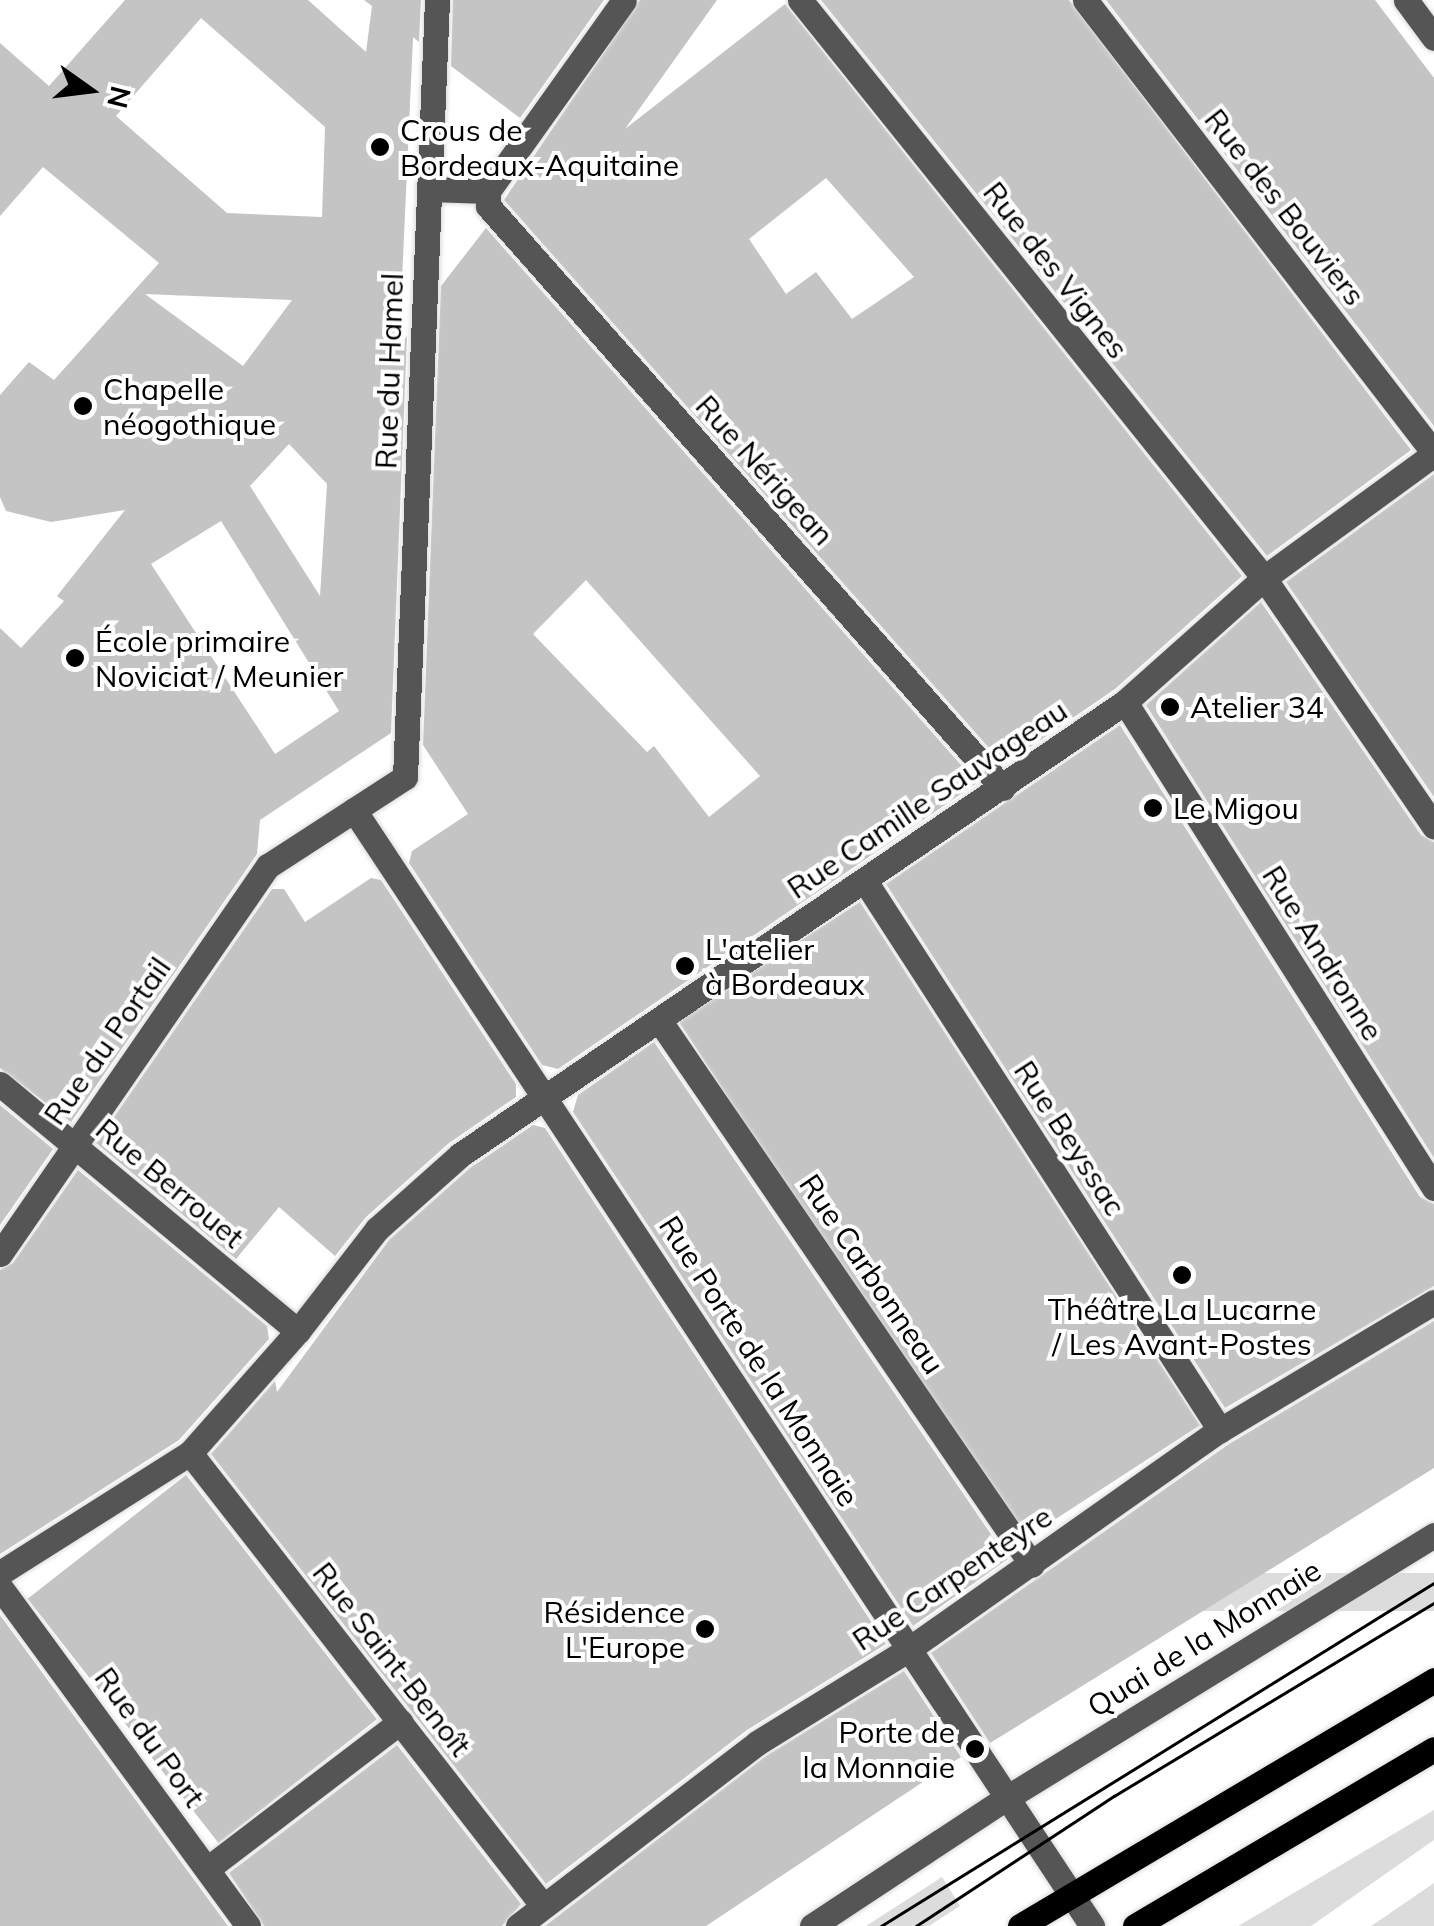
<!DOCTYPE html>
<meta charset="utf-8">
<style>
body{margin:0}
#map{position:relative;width:1434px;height:1926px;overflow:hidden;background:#fff;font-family:Mulish,sans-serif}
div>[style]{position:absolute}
.green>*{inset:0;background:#dcdcdc;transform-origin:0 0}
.building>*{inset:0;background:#c4c4c4;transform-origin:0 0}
.roads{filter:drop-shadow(0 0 2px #dbdbdb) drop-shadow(0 0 2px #dbdbdb)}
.minor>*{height:25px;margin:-12.5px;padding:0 12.5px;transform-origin:12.5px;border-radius:12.5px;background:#555}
.major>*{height:25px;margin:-12.5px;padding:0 12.5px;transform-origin:12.5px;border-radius:12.5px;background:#000}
.tram>*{height:2.5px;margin:-1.25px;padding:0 1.25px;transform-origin:1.25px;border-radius:1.25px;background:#000}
.dots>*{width:28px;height:28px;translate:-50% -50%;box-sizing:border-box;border:5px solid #fff;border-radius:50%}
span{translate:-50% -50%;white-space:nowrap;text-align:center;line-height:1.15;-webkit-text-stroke:8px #fff;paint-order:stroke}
.poi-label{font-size:30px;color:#000}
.left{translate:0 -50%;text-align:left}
.right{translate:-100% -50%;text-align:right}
.street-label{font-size:30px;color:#000}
.north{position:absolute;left:40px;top:40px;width:100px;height:100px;-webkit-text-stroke:8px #fff;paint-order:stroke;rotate:104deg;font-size:28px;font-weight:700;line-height:40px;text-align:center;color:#000}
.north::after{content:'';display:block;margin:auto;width:35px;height:45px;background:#000;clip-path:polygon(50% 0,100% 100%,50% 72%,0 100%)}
</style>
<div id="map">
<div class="green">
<div style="left:1434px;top:1573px;width:38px;height:389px;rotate:90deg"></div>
<div style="clip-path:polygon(1434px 1810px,1434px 1840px,1311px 1926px,1238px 1926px)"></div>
<div style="clip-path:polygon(942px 1877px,960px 1906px,929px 1926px,866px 1926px)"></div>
<div style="clip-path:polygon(1434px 1883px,1434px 1926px,1371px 1926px,1380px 1920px)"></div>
</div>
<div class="building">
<div style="clip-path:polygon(evenodd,125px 0,308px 0,366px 52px,372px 6px,364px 0,421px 0,419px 42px,413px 37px,399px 347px,407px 336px,391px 733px,260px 820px,257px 854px,71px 1122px,0 1068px,0 628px,21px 648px,64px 601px,57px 596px,125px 510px,51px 522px,6px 511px,0 497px,0 395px,29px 362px,54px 380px,159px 263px,43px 167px,0 216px,0 43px,49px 86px,125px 0,201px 18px,325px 127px,322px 217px,227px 213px,116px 116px,201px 18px,125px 0,145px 294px,292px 300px,243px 366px,145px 294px,125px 0,289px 444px,327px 484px,320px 596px,250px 486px,289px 444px,125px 0,221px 521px,339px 711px,275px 754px,151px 564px,221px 521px)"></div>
<div style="clip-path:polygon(453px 0,604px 0,520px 118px,451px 66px)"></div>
<div style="clip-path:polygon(evenodd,640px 0,717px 0,625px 129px,785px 4px,1242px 576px,1115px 689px,1004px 765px,504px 200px,640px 0,826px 178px,914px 277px,852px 319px,816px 272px,786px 294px,749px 239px,826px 178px)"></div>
<div style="clip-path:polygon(821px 0,1069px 0,1411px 450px,1267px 556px)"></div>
<div style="clip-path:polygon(1106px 0,1375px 0,1434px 78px,1434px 426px)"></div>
<div style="clip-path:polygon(evenodd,486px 228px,977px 783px,558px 1069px,542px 1065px,409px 863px,412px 851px,468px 814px,423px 745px,441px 286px,486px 228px,586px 580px,760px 776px,709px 817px,654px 746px,647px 752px,533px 634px,586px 580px)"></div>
<div style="clip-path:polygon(1434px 474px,1434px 797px,1286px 582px)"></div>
<div style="clip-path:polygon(1261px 602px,1421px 835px,1434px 842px,1434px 1158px,1146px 705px)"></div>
<div style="clip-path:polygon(1120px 725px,1420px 1197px,1434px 1204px,1434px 1286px,1225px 1408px,886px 884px)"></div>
<div style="clip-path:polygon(371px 878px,381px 880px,516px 1084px,516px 1097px,449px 1143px,366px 1217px,335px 1256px,279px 1207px,236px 1259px,96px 1143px,272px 889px,284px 889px,305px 922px)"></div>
<div style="left:860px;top:902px;width:624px;height:217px;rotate:57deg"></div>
<div style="clip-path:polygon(654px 1042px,1008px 1559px,913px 1626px,573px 1112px,578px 1095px)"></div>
<div style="clip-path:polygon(0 1105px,53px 1149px,0 1225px)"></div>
<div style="clip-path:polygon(533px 1125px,545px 1128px,886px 1644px,747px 1730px,546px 1884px,211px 1454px,275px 1381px,277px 1392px,389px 1240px,470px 1168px)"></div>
<div style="clip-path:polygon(78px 1170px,267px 1326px,269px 1339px,179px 1440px,0 1554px,0 1270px,13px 1263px)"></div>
<div style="clip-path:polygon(1434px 1321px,1434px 1468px,990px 1743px,931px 1653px,1229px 1444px)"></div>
<div style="left:186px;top:1475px;width:310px;height:201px;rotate:52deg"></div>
<div style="clip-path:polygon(0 1615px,228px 1926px,0 1926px)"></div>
<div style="clip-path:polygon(904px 1671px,961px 1757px,950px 1764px,706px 1926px,545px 1926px,766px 1756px)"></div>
<div style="clip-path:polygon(397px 1745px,521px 1904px,502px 1926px,264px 1926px,229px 1873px)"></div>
</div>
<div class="roads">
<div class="minor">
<div style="left:800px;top:0;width:741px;rotate:51.24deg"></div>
<div style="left:1264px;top:578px;width:301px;rotate:55.6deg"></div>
<div style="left:1085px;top:0;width:572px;rotate:52.39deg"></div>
<div style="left:1406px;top:0;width:47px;rotate:53.6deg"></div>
<div style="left:429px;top:189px;width:59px;rotate:1.9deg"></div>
<div style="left:488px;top:191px;width:15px;rotate:90deg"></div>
<div style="left:488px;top:206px;width:777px;rotate:48.5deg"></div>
<div style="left:488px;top:191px;width:234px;rotate:-54.5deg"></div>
<div style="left:1125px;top:702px;width:576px;rotate:57.55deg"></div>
<div style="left:354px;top:810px;width:1338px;rotate:56.52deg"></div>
<div style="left:865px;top:881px;width:654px;rotate:57.11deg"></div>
<div style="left:659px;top:1020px;width:660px;rotate:55.61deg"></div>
<div style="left:0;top:1084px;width:387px;rotate:39.7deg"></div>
<div style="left:0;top:1254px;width:472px;rotate:-55.4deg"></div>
<div style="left:268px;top:866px;width:163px;rotate:-33deg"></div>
<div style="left:405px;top:777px;width:778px;rotate:-87.64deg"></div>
<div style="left:190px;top:1453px;width:574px;rotate:52.07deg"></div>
<div style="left:0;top:1573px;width:225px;rotate:-32.3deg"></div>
<div style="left:190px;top:1453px;width:163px;rotate:-48.5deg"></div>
<div style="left:298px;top:1331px;width:129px;rotate:-52.2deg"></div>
<div style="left:377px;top:1229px;width:111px;rotate:-41.7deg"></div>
<div style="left:460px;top:1155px;width:805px;rotate:-34.26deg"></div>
<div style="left:1125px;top:702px;width:186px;rotate:-41.7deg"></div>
<div style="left:1264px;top:578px;width:210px;rotate:-36.1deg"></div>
<div style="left:0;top:1587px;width:420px;rotate:53.8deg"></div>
<div style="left:207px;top:1869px;width:243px;rotate:-37.3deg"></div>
<div style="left:518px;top:1926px;width:301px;rotate:-37.4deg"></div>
<div style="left:757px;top:1743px;width:179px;rotate:-31.7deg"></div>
<div style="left:909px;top:1649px;width:380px;rotate:-35.2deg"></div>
<div style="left:1220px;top:1430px;width:249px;rotate:-30.9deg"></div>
<div style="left:812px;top:1926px;width:235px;rotate:-33.4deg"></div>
<div style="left:1008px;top:1797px;width:500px;rotate:-31.59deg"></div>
</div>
<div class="major">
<div style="left:1020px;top:1926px;width:482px;rotate:-30.7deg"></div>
<div style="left:1135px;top:1926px;width:347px;rotate:-30.6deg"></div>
</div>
</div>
<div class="tram">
<div style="left:881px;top:1926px;width:651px;rotate:-31.81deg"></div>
<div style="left:916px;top:1926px;width:237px;rotate:-33.3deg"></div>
<div style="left:1114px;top:1796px;width:374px;rotate:-31.1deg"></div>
</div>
<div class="dots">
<div style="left:380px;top:147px;background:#000"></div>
<div style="left:83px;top:406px;background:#000"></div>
<div style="left:75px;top:658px;background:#000"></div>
<div style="left:1170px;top:707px;background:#000"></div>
<div style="left:1153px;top:808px;background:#000"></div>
<div style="left:685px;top:966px;background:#000"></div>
<div style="left:1182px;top:1275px;background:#000"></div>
<div style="left:705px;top:1629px;background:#000"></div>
<div style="left:975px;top:1749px;background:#000"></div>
</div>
<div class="poi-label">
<span class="left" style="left:400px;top:147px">Crous de<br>Bordeaux-Aquitaine</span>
<span class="left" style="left:103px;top:406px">Chapelle<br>néogothique</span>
<span class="left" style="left:95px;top:658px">École primaire<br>Noviciat / Meunier</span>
<span class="left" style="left:1190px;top:707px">Atelier 34</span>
<span class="left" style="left:1173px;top:808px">Le Migou</span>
<span class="left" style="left:705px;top:966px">L'atelier<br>à Bordeaux</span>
<span style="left:1182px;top:1326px">Théâtre La Lucarne<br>/ Les Avant-Postes</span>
<span class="right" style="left:685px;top:1629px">Résidence<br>L'Europe</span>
<span class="right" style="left:955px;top:1749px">Porte de<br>la Monnaie</span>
</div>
<div class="street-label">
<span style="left:1285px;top:207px;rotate:52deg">Rue des Bouviers</span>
<span style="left:1056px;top:270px;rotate:52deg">Rue des Vignes</span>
<span style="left:389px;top:371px;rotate:-88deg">Rue du Hamel</span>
<span style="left:765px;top:470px;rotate:48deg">Rue Nérigean</span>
<span style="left:927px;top:799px;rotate:-34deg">Rue Camille Sauvageau</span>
<span style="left:1323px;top:953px;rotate:58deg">Rue Andronne</span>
<span style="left:107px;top:1041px;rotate:-55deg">Rue du Portail</span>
<span style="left:1070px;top:1138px;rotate:57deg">Rue Beyssac</span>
<span style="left:170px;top:1183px;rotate:40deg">Rue Berrouet</span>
<span style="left:872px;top:1274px;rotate:56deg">Rue Carbonneau</span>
<span style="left:759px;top:1361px;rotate:57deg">Rue Porte de la Monnaie</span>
<span style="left:952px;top:1578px;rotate:-34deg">Rue Carpenteyre</span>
<span style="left:1204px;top:1638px;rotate:-32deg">Quai de la Monnaie</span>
<span style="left:392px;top:1659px;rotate:52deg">Rue Saint-Benoît</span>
<span style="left:150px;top:1737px;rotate:54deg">Rue du Port</span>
</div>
<div class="north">N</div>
</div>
